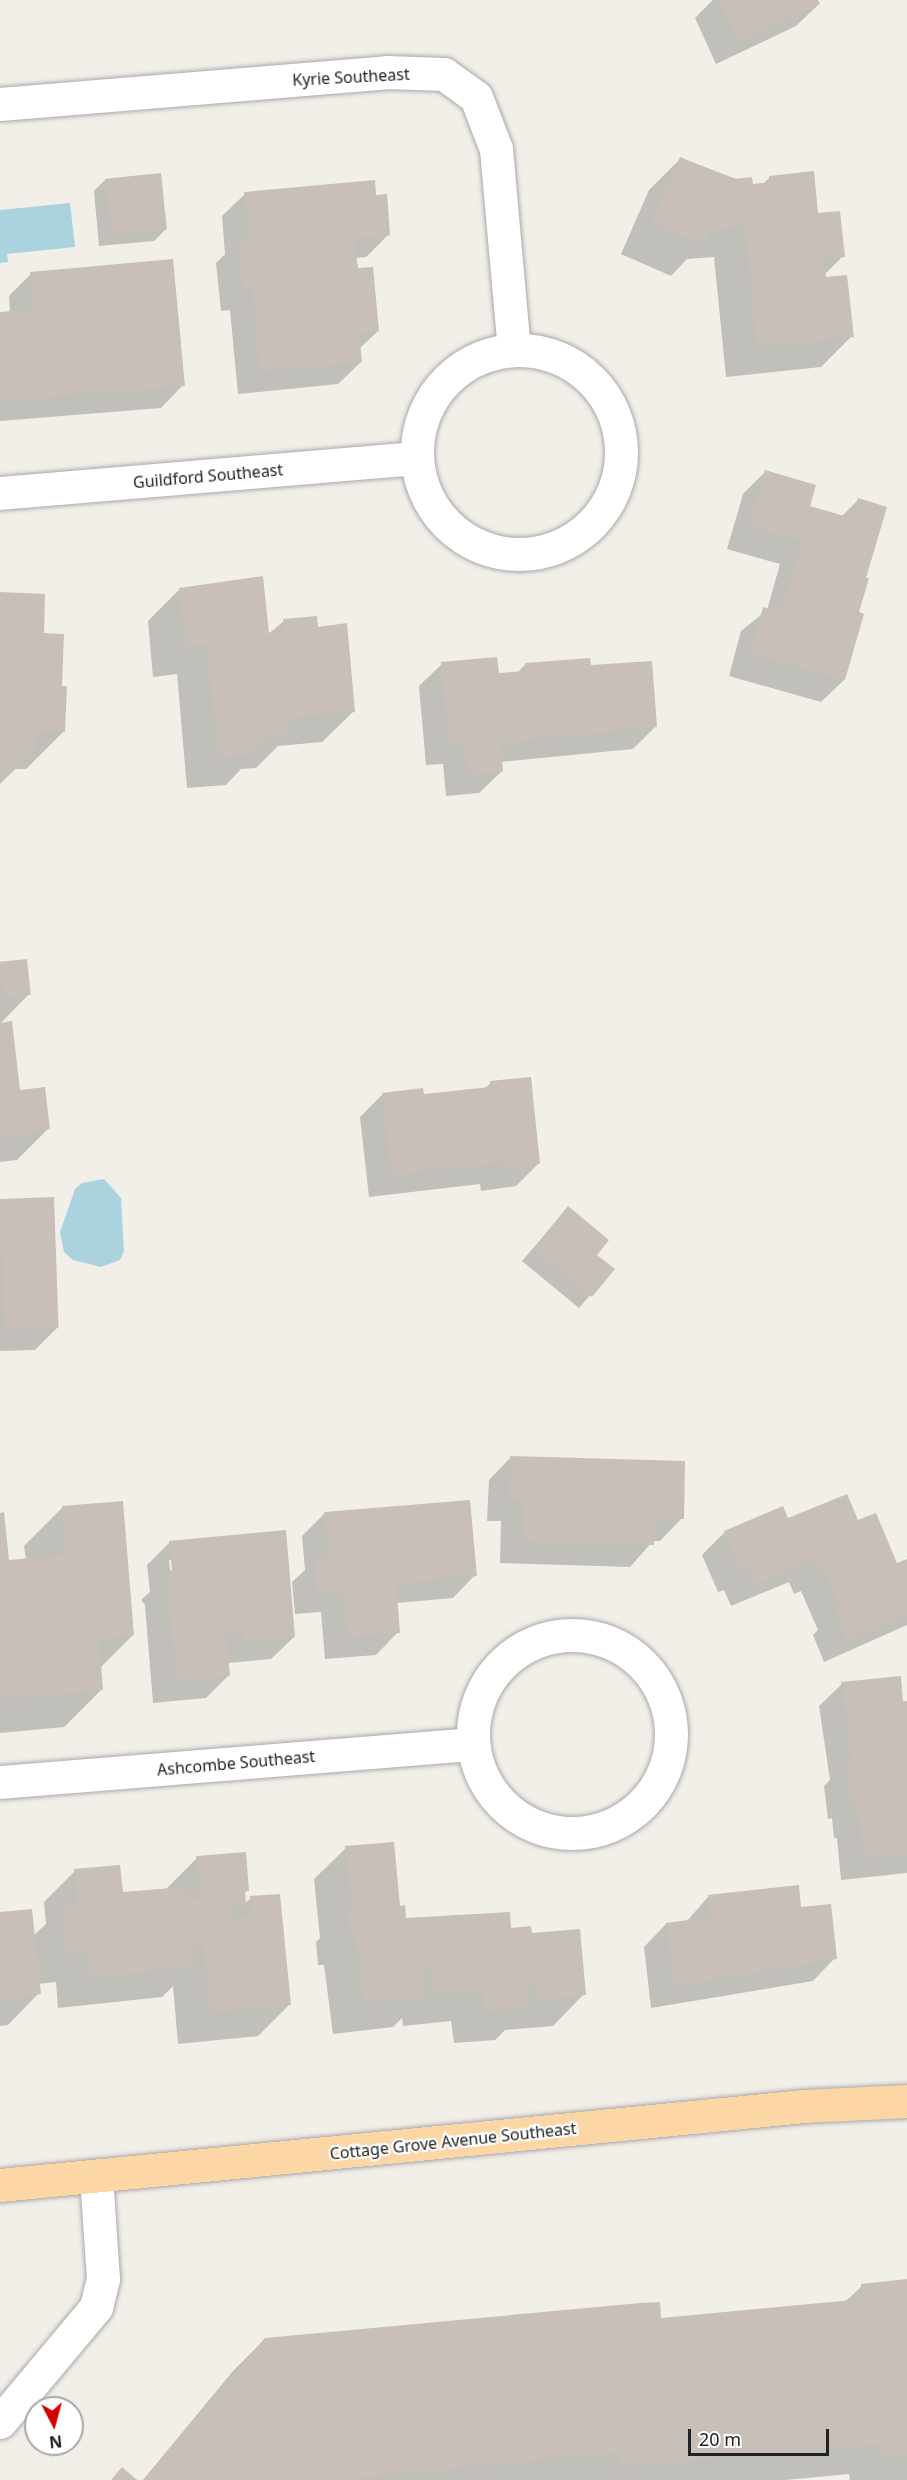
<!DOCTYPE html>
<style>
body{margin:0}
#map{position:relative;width:907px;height:2480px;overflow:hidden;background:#f2efe9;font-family:"Noto Sans",sans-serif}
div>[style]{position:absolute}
.water>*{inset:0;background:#aad3df}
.shadow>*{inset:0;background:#0003}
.building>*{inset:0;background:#c7bfb8;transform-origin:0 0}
.roads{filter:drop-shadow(0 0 2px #a9a9a9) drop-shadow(0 0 2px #a9a9a9)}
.minor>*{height:33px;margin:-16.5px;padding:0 16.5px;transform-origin:16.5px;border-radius:16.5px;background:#fff}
.minor>.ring{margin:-16.5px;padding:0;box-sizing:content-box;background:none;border:33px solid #fff;border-radius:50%}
.major>*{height:33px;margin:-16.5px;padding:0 16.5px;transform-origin:16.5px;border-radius:16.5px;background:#fcd6a4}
span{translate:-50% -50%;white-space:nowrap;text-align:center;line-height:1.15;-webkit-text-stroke:4.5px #fff;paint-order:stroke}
.street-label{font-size:16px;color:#222}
.north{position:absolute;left:24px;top:2396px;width:60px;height:60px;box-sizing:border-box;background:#fff;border:2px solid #a7a7a7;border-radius:50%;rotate:174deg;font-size:16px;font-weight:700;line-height:24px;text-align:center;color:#222}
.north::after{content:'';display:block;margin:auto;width:21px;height:27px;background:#d40000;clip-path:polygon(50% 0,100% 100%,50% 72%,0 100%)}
.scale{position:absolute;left:688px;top:2429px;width:141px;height:27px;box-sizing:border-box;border:3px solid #222;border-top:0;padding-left:8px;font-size:18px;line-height:21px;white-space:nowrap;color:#222;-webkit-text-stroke:4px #fff;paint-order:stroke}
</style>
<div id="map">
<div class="water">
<div style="clip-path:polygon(70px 203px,75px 247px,7px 254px,8px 262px,0 263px,0 210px)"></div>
<div style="clip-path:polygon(104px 1179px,121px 1198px,124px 1251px,120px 1260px,101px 1267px,73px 1260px,64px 1252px,60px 1232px,75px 1189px,82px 1183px)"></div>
</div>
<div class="shadow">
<div style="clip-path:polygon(713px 0,817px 0,819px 4px,796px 26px,716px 64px,695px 18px)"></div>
<div style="clip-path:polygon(681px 158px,752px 185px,763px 184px,770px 177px,816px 215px,843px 256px,824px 275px,852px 336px,821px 367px,726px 377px,714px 257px,687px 259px,671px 276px,621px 254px,649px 190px)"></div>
<div style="clip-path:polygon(106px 179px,165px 230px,154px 241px,99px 246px,94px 191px)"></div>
<div style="clip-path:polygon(245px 194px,375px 196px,389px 234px,366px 257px,355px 258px,378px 331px,359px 349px,361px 362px,338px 384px,238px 394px,230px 310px,221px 311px,216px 263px,225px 254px,222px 216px)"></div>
<div style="clip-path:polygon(31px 274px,183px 385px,161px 408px,0 421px,0 314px,10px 313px,9px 296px)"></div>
<div style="clip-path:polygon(765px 472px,808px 507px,842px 516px,858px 500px,857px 613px,863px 615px,844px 680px,821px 702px,729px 676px,741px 631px,767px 610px,780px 564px,727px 549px,743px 494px)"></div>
<div style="clip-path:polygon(179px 590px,267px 635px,284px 621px,317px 628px,354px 711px,322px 742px,278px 746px,256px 768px,241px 769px,226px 785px,187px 788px,177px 674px,153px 677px,148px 621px)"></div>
<div style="clip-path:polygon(0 594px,42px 634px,60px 687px,64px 731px,26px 769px,15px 769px,0 784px)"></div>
<div style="clip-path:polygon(442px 664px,497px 674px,517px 673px,525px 665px,590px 667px,656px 726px,633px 749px,501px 762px,502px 771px,479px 793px,446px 796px,443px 764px,426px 765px,419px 686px)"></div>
<div style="clip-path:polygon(0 964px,29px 994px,0 1024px)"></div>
<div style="clip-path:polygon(0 1024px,18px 1091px,48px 1129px,17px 1160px,0 1162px)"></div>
<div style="clip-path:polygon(491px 1083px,538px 1164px,516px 1186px,481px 1191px,480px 1184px,369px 1197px,360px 1117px,383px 1094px,423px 1095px,484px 1089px)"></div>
<div style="clip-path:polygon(0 1201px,58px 1327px,35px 1350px,0 1351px)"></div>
<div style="clip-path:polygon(568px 1208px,595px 1255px,613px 1269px,579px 1308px,522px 1261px)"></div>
<div style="clip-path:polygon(511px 1457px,682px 1518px,660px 1541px,653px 1541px,630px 1567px,500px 1563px,501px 1521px,487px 1521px,489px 1480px)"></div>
<div style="clip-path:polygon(62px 1508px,133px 1635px,100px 1668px,102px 1689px,64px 1727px,0 1733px,0 1514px,7px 1561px,26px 1560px,24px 1546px)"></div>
<div style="clip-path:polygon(325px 1513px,475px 1575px,453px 1598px,396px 1603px,398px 1632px,376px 1655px,325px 1659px,321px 1612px,295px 1614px,292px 1582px,305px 1570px,302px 1536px)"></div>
<div style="clip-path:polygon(787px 1520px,857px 1522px,897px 1565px,907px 1563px,907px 1625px,824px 1662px,813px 1635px,818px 1630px,801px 1591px,794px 1594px,789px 1582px,731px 1606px,724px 1590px,718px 1592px,702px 1555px,725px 1532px)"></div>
<div style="clip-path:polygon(evenodd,170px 1542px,294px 1637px,271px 1659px,228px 1663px,229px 1675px,206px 1698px,153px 1703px,145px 1605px,141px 1600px,150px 1592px,147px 1565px,170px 1542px,169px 1560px,172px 1560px,174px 1578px,171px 1578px,169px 1560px)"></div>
<div style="clip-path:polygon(842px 1684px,907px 1702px,907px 1873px,841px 1880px,837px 1838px,834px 1838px,832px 1818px,828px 1819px,824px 1786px,830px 1780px,819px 1706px)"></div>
<div style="clip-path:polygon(346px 1848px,399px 1907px,405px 1920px,531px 1934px,584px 1994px,553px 2026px,505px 2030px,495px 2040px,454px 2043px,451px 2021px,403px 2026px,402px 2018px,393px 2027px,333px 2034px,324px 1965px,318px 1965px,316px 1942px,320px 1938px,314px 1879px)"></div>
<div style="clip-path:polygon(197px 1858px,248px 1890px,243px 1895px,244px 1904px,251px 1898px,289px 2005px,258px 2036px,178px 2044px,173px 1986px,162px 1997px,58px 2008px,56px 1982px,38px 1984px,39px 1993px,8px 2025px,0 2026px,0 1914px,33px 1936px,46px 1924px,44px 1902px,75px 1871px,121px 1894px,165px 1890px)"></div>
<div style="clip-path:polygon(708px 1897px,800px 1908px,835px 1958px,813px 1981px,651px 2008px,644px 1947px,666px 1924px,686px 1922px)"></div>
<div style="clip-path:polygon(907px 2280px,907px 2480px,850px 2480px,849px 2474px,786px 2480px,143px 2480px,233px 2371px,265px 2339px,660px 2320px,845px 2302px,862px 2286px)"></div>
</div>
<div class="building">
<div style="clip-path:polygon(719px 0,818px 0,820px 4px,739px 43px)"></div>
<div style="clip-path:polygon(680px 157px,733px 179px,752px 177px,753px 184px,770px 182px,769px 176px,814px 171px,818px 213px,840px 211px,845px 257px,824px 259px,826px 277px,847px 275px,854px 337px,757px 347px,745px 226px,711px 230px,704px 245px,651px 223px)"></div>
<div style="left:161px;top:173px;width:57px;height:56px;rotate:84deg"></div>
<div style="clip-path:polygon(375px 180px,376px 195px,387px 194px,390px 235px,354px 238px,358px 268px,373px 267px,379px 331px,359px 333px,362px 362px,260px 372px,252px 288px,243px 289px,238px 239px,248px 238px,244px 192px)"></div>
<div style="clip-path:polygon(173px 259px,185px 386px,0 401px,0 312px,34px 309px,30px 272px)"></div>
<div style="clip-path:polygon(765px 470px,816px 485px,810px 506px,851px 518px,858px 498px,887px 507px,866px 578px,869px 578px,859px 612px,864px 614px,845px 680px,750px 654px,763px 607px,781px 612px,802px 541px,749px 526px)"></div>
<div style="clip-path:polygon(263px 576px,269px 633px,284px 632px,283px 619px,317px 616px,318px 627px,347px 623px,355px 712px,288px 718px,289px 737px,257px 740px,259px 754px,218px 757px,207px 644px,184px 646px,179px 588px)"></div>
<div style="clip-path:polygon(0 592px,45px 594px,44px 633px,64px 634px,62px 686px,67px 686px,65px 732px,35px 731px,35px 751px,0 783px)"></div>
<div style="clip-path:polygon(497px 657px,499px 673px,525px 671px,525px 663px,590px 658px,591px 665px,652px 661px,657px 727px,501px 743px,503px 772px,468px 774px,465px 742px,448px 743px,441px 662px)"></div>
<div style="left:27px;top:959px;width:36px;height:27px;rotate:84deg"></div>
<div style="clip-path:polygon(12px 1021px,20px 1090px,45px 1087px,50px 1129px,0 1139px,0 1023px)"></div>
<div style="clip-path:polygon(531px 1077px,540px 1164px,503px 1169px,503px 1163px,391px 1175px,382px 1093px,423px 1088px,424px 1094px,490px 1087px,490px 1081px)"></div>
<div style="left:54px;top:1197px;width:131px;height:54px;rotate:88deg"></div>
<div style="clip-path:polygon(568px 1206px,609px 1240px,597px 1255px,615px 1269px,592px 1297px,533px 1249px)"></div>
<div style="clip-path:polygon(510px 1456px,685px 1461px,684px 1519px,655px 1519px,654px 1545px,522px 1541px,523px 1499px,509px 1499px)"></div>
<div style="clip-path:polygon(847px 1494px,858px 1520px,876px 1513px,897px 1563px,907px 1559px,907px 1616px,847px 1641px,834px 1611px,840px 1608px,824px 1569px,817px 1572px,812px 1560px,754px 1585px,747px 1568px,740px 1570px,724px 1531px,783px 1506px,788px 1518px)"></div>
<div style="clip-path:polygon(470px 1500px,477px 1576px,396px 1583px,400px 1633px,347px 1637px,343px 1590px,317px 1593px,314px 1558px,327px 1557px,324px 1512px)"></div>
<div style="clip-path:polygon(123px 1501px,134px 1635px,99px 1639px,103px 1690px,0 1699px,0 1513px,4px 1512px,9px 1560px,66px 1555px,62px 1506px)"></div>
<div style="clip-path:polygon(286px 1530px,295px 1637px,244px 1642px,243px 1632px,226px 1633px,230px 1676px,176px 1681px,167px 1583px,163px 1577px,172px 1570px,169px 1541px)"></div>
<div style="clip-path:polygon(901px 1676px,903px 1701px,907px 1701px,907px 1854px,863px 1858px,859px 1816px,856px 1816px,854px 1797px,850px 1797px,846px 1762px,852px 1761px,841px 1682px)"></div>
<div style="clip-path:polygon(394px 1842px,400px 1906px,405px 1905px,406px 1918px,510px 1912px,511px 1928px,531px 1926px,532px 1933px,580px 1929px,586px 1995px,537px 1999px,535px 1984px,526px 1985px,528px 2009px,484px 2012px,482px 1991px,434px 1995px,431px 1970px,423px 1971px,426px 1997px,364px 2003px,355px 1934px,349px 1935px,347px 1909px,351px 1909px,345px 1846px)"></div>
<div style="clip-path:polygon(246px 1852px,249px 1891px,245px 1891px,246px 1904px,230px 1906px,231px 1918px,252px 1916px,250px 1896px,280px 1894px,291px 2005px,209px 2013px,203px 1944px,193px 1945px,195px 1967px,89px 1977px,87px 1951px,65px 1954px,61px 1907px,78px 1906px,74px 1869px,120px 1865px,123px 1892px,185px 1887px,187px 1900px,200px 1898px,196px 1856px)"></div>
<div style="clip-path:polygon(799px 1885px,801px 1907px,831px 1904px,837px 1959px,673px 1986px,666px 1923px,710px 1917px,708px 1895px)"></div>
<div style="clip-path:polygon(32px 1909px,41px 1994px,0 2001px,0 1912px)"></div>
<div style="clip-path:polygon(907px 2279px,907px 2456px,882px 2460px,880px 2444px,620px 2467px,618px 2452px,337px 2480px,143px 2480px,265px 2338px,640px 2303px,660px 2302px,661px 2318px,863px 2299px,861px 2284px)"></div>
<div style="clip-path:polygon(122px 2467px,137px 2480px,111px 2480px)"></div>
</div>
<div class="roads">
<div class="minor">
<div style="left:0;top:104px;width:388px;rotate:-4.7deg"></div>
<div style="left:387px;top:72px;width:57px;rotate:2deg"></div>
<div style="left:444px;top:74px;width:39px;rotate:36deg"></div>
<div style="left:476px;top:97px;width:56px;rotate:69deg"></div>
<div style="left:496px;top:149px;width:201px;rotate:84.9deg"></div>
<div class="ring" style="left:417px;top:350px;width:171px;height:171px"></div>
<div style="left:0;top:493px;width:416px;rotate:-4.8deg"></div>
<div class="ring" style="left:473px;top:1635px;width:165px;height:165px"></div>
<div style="left:0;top:1782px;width:474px;rotate:-4.6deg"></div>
<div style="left:0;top:2422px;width:150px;rotate:-50.1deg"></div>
<div style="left:96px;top:2307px;width:29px;rotate:-76deg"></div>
<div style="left:103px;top:2279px;width:102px;rotate:-93.9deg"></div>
</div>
<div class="major">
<div style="left:0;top:2185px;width:808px;rotate:-5.61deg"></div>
<div style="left:804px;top:2106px;width:103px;rotate:-2.8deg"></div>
</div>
</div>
<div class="street-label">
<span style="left:351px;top:77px;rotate:-3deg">Kyrie Southeast</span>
<span style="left:208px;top:476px;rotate:-5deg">Guildford Southeast</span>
<span style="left:236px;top:1763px;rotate:-5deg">Ashcombe Southeast</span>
<span style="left:453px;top:2141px;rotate:-6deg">Cottage Grove Avenue Southeast</span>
</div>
<div class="north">N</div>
<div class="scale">20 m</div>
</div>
